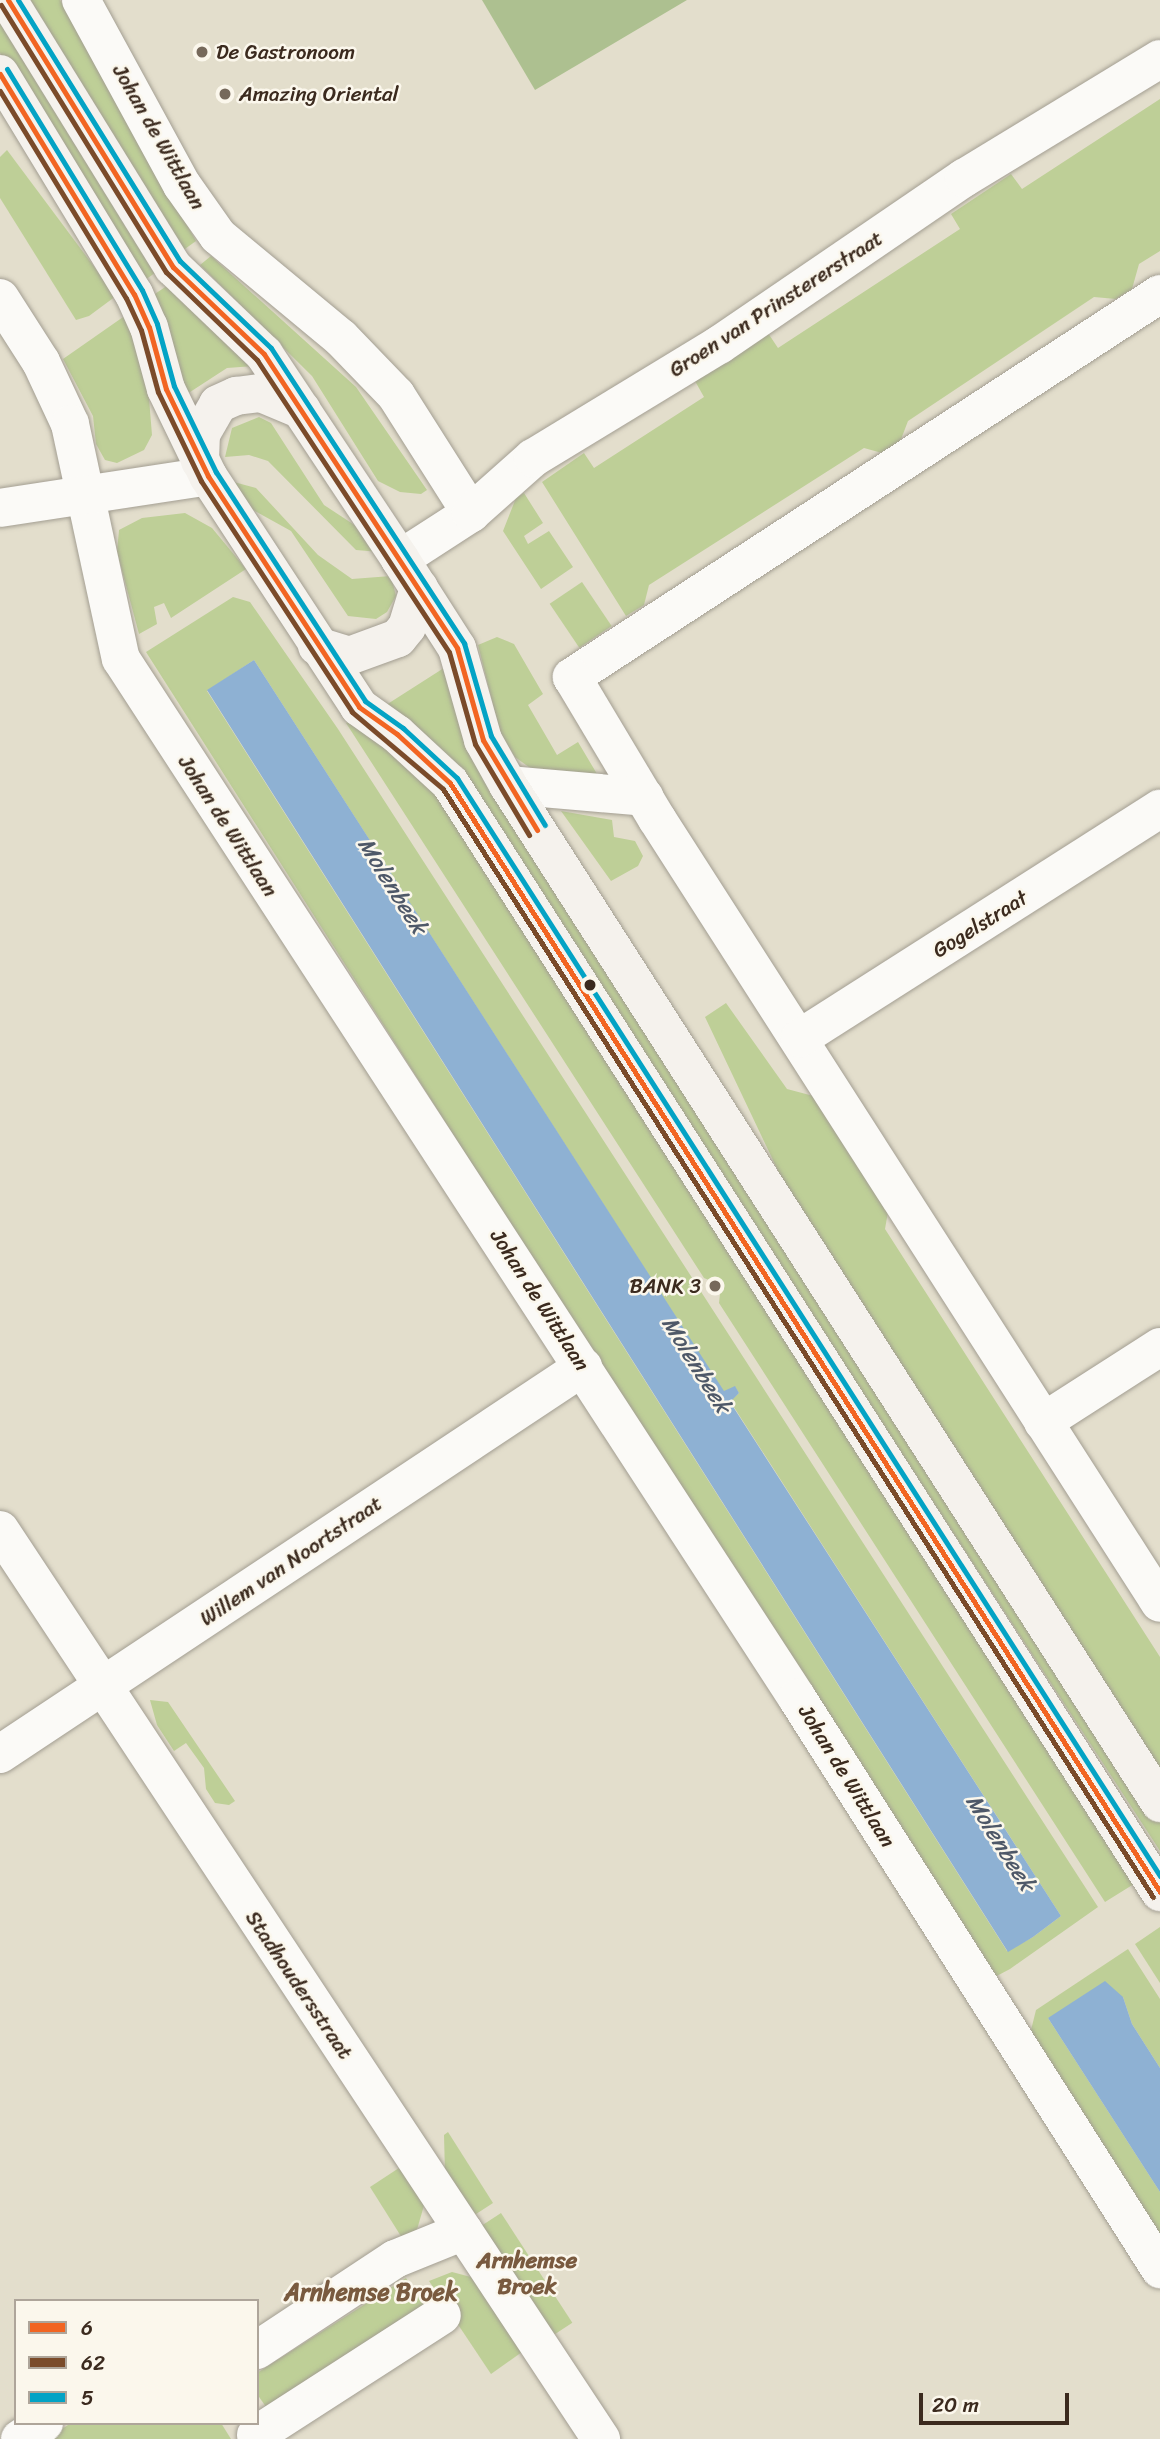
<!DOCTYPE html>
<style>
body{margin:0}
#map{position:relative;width:1160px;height:2439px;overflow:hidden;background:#e3decc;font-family:Sriracha,sans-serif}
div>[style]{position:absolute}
.green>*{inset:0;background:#becf97;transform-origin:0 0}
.forest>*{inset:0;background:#adc090}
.water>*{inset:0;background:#8eb1d3}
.roads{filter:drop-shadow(0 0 2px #a39e92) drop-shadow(0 0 2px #a39e92)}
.pedestrian>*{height:38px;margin:-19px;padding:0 19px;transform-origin:19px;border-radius:19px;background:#fbfaf7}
.minor>*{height:38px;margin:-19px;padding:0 19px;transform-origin:19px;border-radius:19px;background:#fbfaf7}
.secondary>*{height:38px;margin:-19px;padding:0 19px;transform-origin:19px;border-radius:19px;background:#f5f2ed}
.bus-1>*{height:5px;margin:-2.5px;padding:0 2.5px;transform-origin:2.5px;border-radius:2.5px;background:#f26522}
.bus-2>*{height:5px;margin:-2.5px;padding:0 2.5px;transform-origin:2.5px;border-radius:2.5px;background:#7a4b2a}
.bus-3>*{height:5px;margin:-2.5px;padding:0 2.5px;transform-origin:2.5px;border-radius:2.5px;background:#03a3c5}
.dots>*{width:19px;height:19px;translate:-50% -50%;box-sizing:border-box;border:4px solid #fbf7ec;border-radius:50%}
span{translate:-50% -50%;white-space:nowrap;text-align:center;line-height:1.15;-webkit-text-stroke:5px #fbf7ec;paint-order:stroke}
.poi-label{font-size:21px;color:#3b2a1e}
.left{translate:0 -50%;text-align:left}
.right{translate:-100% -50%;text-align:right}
.street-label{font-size:21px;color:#3b2a1e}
.water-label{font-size:23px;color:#4e5868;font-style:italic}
.neighbourhood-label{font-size:23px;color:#795a3f;font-weight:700}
.quarter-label{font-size:24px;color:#795a3f;font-weight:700}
.legend{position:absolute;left:14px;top:2299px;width:245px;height:126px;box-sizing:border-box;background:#fbf7ec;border:2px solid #aea59a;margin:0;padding:9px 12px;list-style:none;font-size:21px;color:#3b2a1e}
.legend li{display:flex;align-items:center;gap:14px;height:35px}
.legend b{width:35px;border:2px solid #aea59a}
.scale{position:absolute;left:919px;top:2393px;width:150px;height:32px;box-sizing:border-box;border:4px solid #3b2a1e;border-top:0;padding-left:9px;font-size:21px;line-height:24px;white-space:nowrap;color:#3b2a1e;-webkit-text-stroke:5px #fbf7ec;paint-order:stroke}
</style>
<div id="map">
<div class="green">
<div style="clip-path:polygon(24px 0,60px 0,196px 241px,182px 251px)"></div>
<div style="clip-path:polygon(0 19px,159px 270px,138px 285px,0 53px)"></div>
<div style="clip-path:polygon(1160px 99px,1160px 251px,1139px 264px,1132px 289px,1116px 299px,1094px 297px,908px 421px,900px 442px,882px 453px,864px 448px,649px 585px,644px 605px,626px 616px,542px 482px,584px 453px,594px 468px,704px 397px,695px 381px,768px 333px,778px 348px,960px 229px,951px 214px,1011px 174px,1022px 189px)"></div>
<div style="clip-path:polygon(7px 150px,116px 296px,89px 316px,76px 320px,0 198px,0 157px)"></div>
<div style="clip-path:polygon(211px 256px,356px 387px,427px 490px,421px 494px,400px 492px,378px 481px,312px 376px,200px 265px)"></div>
<div style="clip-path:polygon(171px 283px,254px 366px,227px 368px,187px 394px,149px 298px)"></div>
<div style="clip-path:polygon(126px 315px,147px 374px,152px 435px,144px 450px,117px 463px,105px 460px,96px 444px,93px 416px,63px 359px)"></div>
<div style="clip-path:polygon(259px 417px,271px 423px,324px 505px,356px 526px,380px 552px,356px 550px,268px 461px,249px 455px,225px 457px,232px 428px)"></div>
<div style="clip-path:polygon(230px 481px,256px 488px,318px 555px,352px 579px,391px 576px,396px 596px,387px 612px,376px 619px,348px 616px,291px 531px,246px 506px)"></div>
<div style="clip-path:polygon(524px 493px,543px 523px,524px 536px,528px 544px,549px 531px,573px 567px,541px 589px,503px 531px,516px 498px)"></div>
<div style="clip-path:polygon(185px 513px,212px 528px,246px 569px,171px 618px,164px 603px,154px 607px,157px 624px,139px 634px,117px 552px,119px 530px,142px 518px)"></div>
<div style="left:582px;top:582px;width:53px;height:39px;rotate:56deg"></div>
<div style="clip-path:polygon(evenodd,233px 597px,250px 602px,338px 729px,1098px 1907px,1010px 1969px,991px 1979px,146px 652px,233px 597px,254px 660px,724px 1392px,735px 1387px,739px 1393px,730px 1401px,1061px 1916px,1033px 1937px,1007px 1951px,207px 691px,254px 660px)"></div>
<div style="clip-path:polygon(497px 637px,514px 644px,543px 694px,528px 705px,557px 755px,578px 742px,603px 784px,533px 770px,515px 757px,500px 733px,478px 645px)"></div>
<div style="clip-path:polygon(447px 666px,1160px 1820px,1160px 1851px,521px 868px,386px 705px)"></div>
<div style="clip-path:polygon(352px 720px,431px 784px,1142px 1879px,1105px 1902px,719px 1303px,721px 1285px,704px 1278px,346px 723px)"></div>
<div style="clip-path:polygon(561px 811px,612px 820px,614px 837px,635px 841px,643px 856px,638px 866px,611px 881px)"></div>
<div style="clip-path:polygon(726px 1003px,787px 1089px,821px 1098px,889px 1206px,885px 1229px,1160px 1657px,1160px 1777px,1038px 1577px,790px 1196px,705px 1017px)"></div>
<div style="clip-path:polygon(150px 1700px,168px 1702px,235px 1801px,229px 1805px,215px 1803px,206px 1789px,204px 1768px,186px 1743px,174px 1751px,157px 1725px)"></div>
<div style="clip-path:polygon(1160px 1927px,1160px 1983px,1135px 1944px)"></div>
<div style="clip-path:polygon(1128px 1949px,1160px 1999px,1160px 2068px,1132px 2024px,1123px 1997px,1048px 2018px,1160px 2192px,1160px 2242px,1029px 2038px,1036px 2010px)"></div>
<div style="clip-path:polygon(448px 2132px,493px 2203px,473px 2216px,445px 2173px,444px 2135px)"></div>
<div style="clip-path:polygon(402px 2166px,425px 2202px,416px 2233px,404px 2241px,370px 2187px)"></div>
<div style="left:501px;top:2213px;width:131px;height:26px;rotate:57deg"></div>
<div style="clip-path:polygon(452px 2272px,471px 2277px,522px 2352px,491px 2374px,429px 2281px)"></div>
<div style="clip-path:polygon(406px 2278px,429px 2313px,271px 2414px,257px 2394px,257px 2373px)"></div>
<div style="clip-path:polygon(71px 2423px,221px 2423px,231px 2439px,47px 2439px)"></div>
</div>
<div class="forest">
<div style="clip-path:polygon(482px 0,687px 0,535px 90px)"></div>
</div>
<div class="water">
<div style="clip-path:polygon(254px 660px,724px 1391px,735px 1386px,739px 1393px,730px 1402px,1061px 1916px,1033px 1937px,1008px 1952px,207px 690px)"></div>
<div style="clip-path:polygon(1105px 1981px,1123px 1997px,1132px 2024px,1160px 2068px,1160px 2192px,1048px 2018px)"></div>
</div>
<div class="roads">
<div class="pedestrian">
<div style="left:257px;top:2350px;width:165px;rotate:-33.4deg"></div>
<div style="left:395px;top:2259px;width:74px;rotate:-22.1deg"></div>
<div style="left:256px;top:2435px;width:221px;rotate:-32.8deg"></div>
<div style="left:20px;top:2439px;width:29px;rotate:-34deg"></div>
</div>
<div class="minor">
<div style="left:81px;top:0;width:211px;rotate:61.4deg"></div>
<div style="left:182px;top:185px;width:62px;rotate:54.8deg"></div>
<div style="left:218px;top:236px;width:160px;rotate:39.7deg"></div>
<div style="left:341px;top:338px;width:79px;rotate:46deg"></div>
<div style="left:396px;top:395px;width:140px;rotate:57.6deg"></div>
<div style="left:1160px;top:294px;width:702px;rotate:146.92deg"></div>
<div style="left:572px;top:677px;width:165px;rotate:59.1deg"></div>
<div style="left:657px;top:819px;width:931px;rotate:57.32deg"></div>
<div style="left:0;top:298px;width:76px;rotate:57.4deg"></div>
<div style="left:41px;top:362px;width:68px;rotate:64.9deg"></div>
<div style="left:70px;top:424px;width:240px;rotate:77.8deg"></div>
<div style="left:121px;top:659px;width:1240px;rotate:56.95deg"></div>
<div style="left:797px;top:1698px;width:677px;rotate:57.55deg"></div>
<div style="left:0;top:508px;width:210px;rotate:-8.7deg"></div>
<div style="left:400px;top:559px;width:85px;rotate:-32.9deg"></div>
<div style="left:471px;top:513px;width:83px;rotate:-41.6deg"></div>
<div style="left:533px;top:458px;width:218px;rotate:-31.3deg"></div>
<div style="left:719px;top:345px;width:297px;rotate:-34.3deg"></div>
<div style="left:964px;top:178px;width:229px;rotate:-31.3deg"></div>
<div style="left:508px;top:785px;width:137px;rotate:5deg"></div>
<div style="left:800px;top:1038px;width:427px;rotate:-32.5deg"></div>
<div style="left:1043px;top:1422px;width:139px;rotate:-32.7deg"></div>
<div style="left:0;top:1530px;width:1090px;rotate:56.53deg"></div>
<div style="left:0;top:1754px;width:700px;rotate:-33.58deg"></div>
</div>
<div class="secondary">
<div style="left:8px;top:0;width:314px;rotate:58.3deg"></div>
<div style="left:173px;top:267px;width:126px;rotate:43.7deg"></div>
<div style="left:264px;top:354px;width:246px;rotate:56.4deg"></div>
<div style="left:400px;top:559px;width:106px;rotate:57.4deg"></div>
<div style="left:457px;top:648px;width:96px;rotate:74.2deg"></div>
<div style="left:483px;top:740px;width:51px;rotate:60.9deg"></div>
<div style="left:508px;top:785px;width:1209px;rotate:57.36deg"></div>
<div style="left:0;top:74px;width:258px;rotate:58.7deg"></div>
<div style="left:134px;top:294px;width:36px;rotate:66deg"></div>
<div style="left:149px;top:327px;width:64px;rotate:74.7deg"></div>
<div style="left:166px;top:389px;width:97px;rotate:64.2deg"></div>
<div style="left:208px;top:476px;width:276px;rotate:56.8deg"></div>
<div style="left:359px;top:707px;width:47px;rotate:35.4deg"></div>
<div style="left:397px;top:734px;width:72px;rotate:42.8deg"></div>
<div style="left:450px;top:783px;width:1317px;rotate:57.37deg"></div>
<div style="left:200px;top:461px;width:27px;rotate:-88deg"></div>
<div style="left:201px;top:434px;width:34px;rotate:-60deg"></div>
<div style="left:218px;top:404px;width:20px;rotate:-24deg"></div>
<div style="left:236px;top:396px;width:25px;rotate:-7deg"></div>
<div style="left:261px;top:393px;width:44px;rotate:22.5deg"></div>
<div style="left:317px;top:646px;width:34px;rotate:17deg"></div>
<div style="left:349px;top:656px;width:52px;rotate:-20.2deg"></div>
<div style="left:398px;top:638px;width:14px;rotate:-51deg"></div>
<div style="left:407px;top:627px;width:41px;rotate:-72.9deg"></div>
</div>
</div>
<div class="bus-1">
<div style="left:8px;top:0;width:314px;rotate:58.3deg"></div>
<div style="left:173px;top:267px;width:126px;rotate:43.7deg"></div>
<div style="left:264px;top:354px;width:352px;rotate:56.7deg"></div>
<div style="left:457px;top:648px;width:96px;rotate:74.2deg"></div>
<div style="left:483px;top:740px;width:105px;rotate:59deg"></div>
<div style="left:0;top:74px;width:258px;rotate:58.7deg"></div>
<div style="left:134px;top:294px;width:36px;rotate:66deg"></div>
<div style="left:149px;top:327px;width:64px;rotate:74.7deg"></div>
<div style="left:166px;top:389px;width:97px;rotate:64.2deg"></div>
<div style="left:208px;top:476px;width:276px;rotate:56.8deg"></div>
<div style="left:359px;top:707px;width:47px;rotate:35.4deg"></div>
<div style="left:397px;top:734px;width:72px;rotate:42.8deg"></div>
<div style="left:450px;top:783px;width:1317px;rotate:57.37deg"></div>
</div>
<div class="bus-2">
<div style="left:1px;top:5px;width:314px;rotate:58.3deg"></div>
<div style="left:166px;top:272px;width:127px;rotate:44deg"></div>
<div style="left:257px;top:360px;width:349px;rotate:56.7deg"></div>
<div style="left:449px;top:652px;width:96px;rotate:74.2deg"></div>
<div style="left:475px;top:744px;width:106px;rotate:59.3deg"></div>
<div style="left:0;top:91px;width:242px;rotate:58.7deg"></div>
<div style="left:126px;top:298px;width:35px;rotate:65deg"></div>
<div style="left:141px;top:330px;width:64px;rotate:74.7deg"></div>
<div style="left:158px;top:392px;width:99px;rotate:64.2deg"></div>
<div style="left:201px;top:481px;width:276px;rotate:56.8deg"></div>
<div style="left:352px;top:712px;width:119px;rotate:40.2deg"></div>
<div style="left:443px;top:789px;width:1316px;rotate:57.35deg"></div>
</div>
<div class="bus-3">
<div style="left:18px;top:0;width:307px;rotate:58.2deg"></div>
<div style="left:180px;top:261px;width:126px;rotate:43.7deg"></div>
<div style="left:271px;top:348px;width:353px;rotate:56.8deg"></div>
<div style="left:464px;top:643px;width:97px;rotate:73.8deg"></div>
<div style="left:491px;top:736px;width:104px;rotate:58.8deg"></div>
<div style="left:7px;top:69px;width:259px;rotate:58.6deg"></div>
<div style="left:142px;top:290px;width:37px;rotate:66deg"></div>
<div style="left:157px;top:324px;width:64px;rotate:74.7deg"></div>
<div style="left:174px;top:386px;width:96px;rotate:64deg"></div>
<div style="left:216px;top:472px;width:273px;rotate:56.9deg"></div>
<div style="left:365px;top:701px;width:47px;rotate:35.4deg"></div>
<div style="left:403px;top:728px;width:74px;rotate:42.8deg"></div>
<div style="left:457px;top:778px;width:1304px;rotate:57.37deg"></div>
</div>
<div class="dots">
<div style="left:202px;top:52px;background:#76695b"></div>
<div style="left:225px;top:94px;background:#76695b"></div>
<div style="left:590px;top:985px;background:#3b2a1e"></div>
<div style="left:715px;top:1286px;background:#76695b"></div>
</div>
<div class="poi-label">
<span class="left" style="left:216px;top:52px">De Gastronoom</span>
<span class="left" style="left:239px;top:94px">Amazing Oriental</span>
<span class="right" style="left:701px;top:1286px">BANK 3</span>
</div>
<div class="street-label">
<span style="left:159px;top:137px;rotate:60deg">Johan de Wittlaan</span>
<span style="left:776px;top:304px;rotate:-33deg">Groen van Prinstererstraat</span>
<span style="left:228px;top:826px;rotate:57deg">Johan de Wittlaan</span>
<span style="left:980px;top:924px;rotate:-32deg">Gogelstraat</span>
<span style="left:540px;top:1300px;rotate:57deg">Johan de Wittlaan</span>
<span style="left:291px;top:1561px;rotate:-34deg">Willem van Noortstraat</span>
<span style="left:847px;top:1776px;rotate:58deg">Johan de Wittlaan</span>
<span style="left:299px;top:1985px;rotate:56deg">Stadhoudersstraat</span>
</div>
<div class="water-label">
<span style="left:392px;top:886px;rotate:58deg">Molenbeek</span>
<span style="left:696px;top:1365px;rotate:58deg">Molenbeek</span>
<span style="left:1000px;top:1843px;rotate:58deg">Molenbeek</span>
</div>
<div class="neighbourhood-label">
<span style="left:527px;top:2274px">Arnhemse<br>Broek</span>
</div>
<div class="quarter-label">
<span style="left:371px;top:2293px">Arnhemse Broek</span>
</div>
<ul class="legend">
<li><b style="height:9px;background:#f26522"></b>6</li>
<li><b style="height:9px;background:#7a4b2a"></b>62</li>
<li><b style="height:9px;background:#03a3c5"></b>5</li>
</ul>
<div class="scale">20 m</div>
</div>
